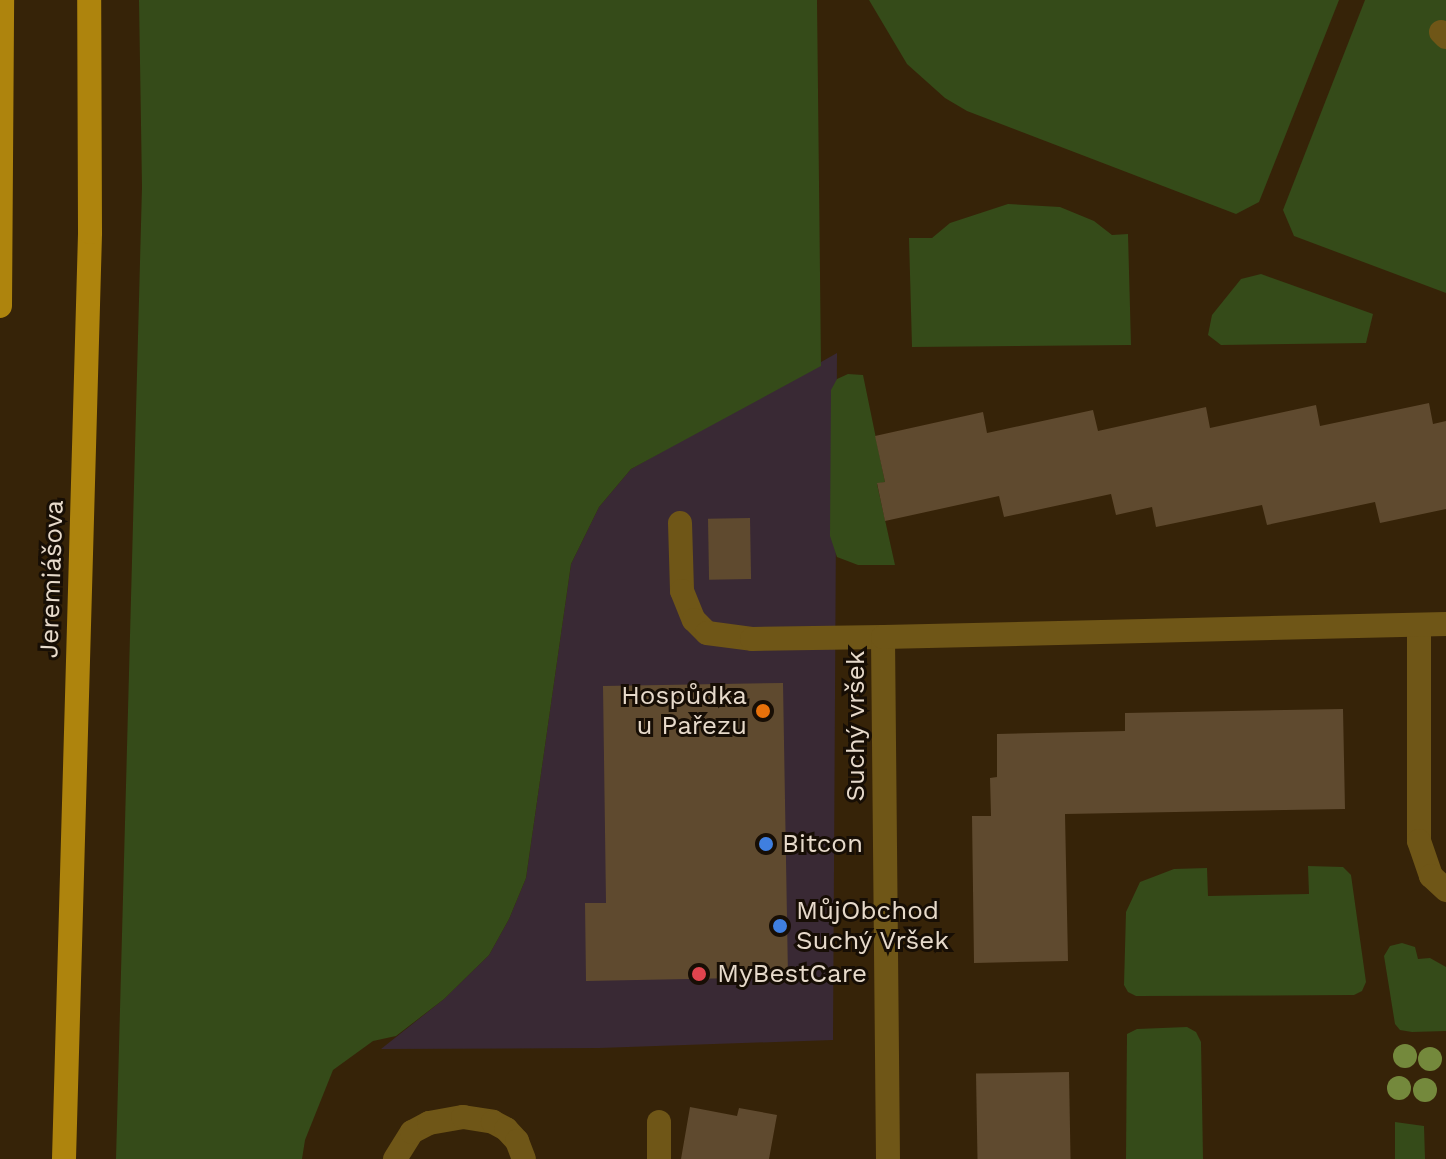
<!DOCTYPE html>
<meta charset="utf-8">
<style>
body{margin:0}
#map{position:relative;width:1446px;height:1159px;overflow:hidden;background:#362308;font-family:"Work Sans",sans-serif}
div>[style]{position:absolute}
.commercial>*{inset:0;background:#392934}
.green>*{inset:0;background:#354b19}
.building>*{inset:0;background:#5f4a2f;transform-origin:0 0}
.minor>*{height:24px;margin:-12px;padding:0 12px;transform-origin:12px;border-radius:12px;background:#6f5617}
.major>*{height:24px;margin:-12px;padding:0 12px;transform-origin:12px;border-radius:12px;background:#ae840d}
.trees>*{width:24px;height:24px;margin:-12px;border-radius:50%;background:#74893c}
.dots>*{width:22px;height:22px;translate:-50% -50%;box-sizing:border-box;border:4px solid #170e05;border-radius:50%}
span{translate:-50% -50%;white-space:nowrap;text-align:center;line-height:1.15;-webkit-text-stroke:6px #170e05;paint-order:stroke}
.street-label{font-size:26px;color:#e7dacb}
.poi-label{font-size:26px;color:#e7dacb}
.right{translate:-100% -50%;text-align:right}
.left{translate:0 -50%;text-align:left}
</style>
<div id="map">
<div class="commercial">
<div style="clip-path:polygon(837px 353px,833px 1040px,599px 1048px,381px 1049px,444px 999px,489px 955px,509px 919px,526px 878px,571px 564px,599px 507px,631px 469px)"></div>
</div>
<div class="green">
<div style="clip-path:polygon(139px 0,817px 0,821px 366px,631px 469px,599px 507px,571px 564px,526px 878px,509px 919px,489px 955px,444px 999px,396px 1036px,373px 1041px,333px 1070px,305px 1140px,302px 1159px,116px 1159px,142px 187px)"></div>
<div style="clip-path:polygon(869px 0,1339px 0,1259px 202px,1236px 214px,967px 111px,945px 98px,907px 64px)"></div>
<div style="clip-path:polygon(1365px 0,1446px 0,1446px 293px,1294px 236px,1283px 210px)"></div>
<div style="clip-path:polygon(1008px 204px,1060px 207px,1094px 221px,1112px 235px,1128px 234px,1131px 345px,912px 347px,909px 238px,932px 238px,950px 223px)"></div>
<div style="clip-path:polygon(1261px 274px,1373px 314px,1366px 343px,1221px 345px,1208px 335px,1212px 315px,1241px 279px)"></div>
<div style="clip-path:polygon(848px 374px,863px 375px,885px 482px,877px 484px,895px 565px,858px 565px,837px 557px,830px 536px,831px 390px,837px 379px)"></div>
<div style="clip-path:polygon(1308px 866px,1343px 867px,1351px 875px,1366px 982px,1362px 991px,1354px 995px,1136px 996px,1128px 992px,1124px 985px,1126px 912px,1140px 882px,1174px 869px,1207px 868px,1208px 896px,1309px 894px)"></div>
<div style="clip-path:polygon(1402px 943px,1415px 947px,1418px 959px,1430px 958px,1446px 967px,1446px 1031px,1412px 1032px,1400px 1030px,1395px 1024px,1384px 956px,1390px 946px)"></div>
<div style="clip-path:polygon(1187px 1027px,1196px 1032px,1201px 1042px,1203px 1159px,1126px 1159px,1127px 1034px,1137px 1029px)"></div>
<div style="clip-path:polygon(1395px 1122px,1424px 1126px,1425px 1159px,1395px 1159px)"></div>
</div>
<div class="building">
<div style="clip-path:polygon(1429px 403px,1433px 424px,1446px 421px,1446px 509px,1380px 523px,1375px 502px,1267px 525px,1262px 505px,1156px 527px,1152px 507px,1116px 515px,1111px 494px,1004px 517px,999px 496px,885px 521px,877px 483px,885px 482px,875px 436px,983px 412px,987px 433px,1093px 410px,1098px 431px,1206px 407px,1210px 428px,1316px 405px,1320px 426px)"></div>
<div style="left:750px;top:518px;width:61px;height:42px;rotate:89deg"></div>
<div style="clip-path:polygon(783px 683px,788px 977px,586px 981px,585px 903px,606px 903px,603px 686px)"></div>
<div style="clip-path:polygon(1343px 709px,1345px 809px,1065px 814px,1068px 961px,974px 963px,972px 816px,991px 816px,990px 778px,997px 777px,997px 734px,1125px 731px,1125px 713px)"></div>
<div style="left:1069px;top:1072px;width:87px;height:93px;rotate:89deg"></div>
<div style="clip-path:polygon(690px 1107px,737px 1116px,739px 1108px,777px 1115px,769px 1159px,681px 1159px)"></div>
</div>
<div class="minor">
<div style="left:1441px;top:32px;width:7px;rotate:45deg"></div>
<div style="left:680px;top:523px;width:68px;rotate:88.3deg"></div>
<div style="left:682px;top:591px;width:31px;rotate:68deg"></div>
<div style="left:694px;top:620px;width:18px;rotate:45deg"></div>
<div style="left:707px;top:633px;width:45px;rotate:7.6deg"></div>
<div style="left:752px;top:639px;width:131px;rotate:-0.9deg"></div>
<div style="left:1419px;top:626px;width:215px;rotate:90deg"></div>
<div style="left:1419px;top:841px;width:37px;rotate:71deg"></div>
<div style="left:1431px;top:876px;width:21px;rotate:43deg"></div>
<div style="left:659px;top:1122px;width:37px;rotate:90deg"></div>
<div style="left:395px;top:1159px;width:32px;rotate:-58deg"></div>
<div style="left:412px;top:1132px;width:19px;rotate:-28deg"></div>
<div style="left:429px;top:1123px;width:35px;rotate:-10deg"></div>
<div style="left:463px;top:1117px;width:30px;rotate:9deg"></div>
<div style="left:493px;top:1122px;width:15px;rotate:28deg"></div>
<div style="left:506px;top:1129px;width:16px;rotate:47deg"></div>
<div style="left:517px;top:1141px;width:19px;rotate:69deg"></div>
<div style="left:888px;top:1159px;width:522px;rotate:-90.55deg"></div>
<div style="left:883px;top:637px;width:563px;rotate:-1.32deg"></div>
</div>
<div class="major">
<div style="left:0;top:306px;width:306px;rotate:-89.6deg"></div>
<div style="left:64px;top:1159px;width:927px;rotate:-88.39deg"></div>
<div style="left:90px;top:232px;width:232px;rotate:-90.2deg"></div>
</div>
<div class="trees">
<div style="left:1405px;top:1056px"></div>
<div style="left:1430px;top:1059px"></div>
<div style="left:1399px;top:1088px"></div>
<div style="left:1425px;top:1090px"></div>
</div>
<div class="dots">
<div style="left:763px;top:711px;background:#e8710a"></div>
<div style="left:766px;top:844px;background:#3f7fe0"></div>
<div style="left:780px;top:926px;background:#3f7fe0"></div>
<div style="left:699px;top:974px;background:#e0444e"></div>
</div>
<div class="street-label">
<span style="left:52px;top:579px;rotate:-88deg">Jeremiášova</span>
<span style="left:856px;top:726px;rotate:-90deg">Suchý vršek</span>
</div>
<div class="poi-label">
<span class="right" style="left:747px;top:711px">Hospůdka<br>u Pařezu</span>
<span class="left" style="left:782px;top:844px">Bitcon</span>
<span class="left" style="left:796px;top:926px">MůjObchod<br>Suchý Vršek</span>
<span class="left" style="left:717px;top:974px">MyBestCare</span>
</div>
</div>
